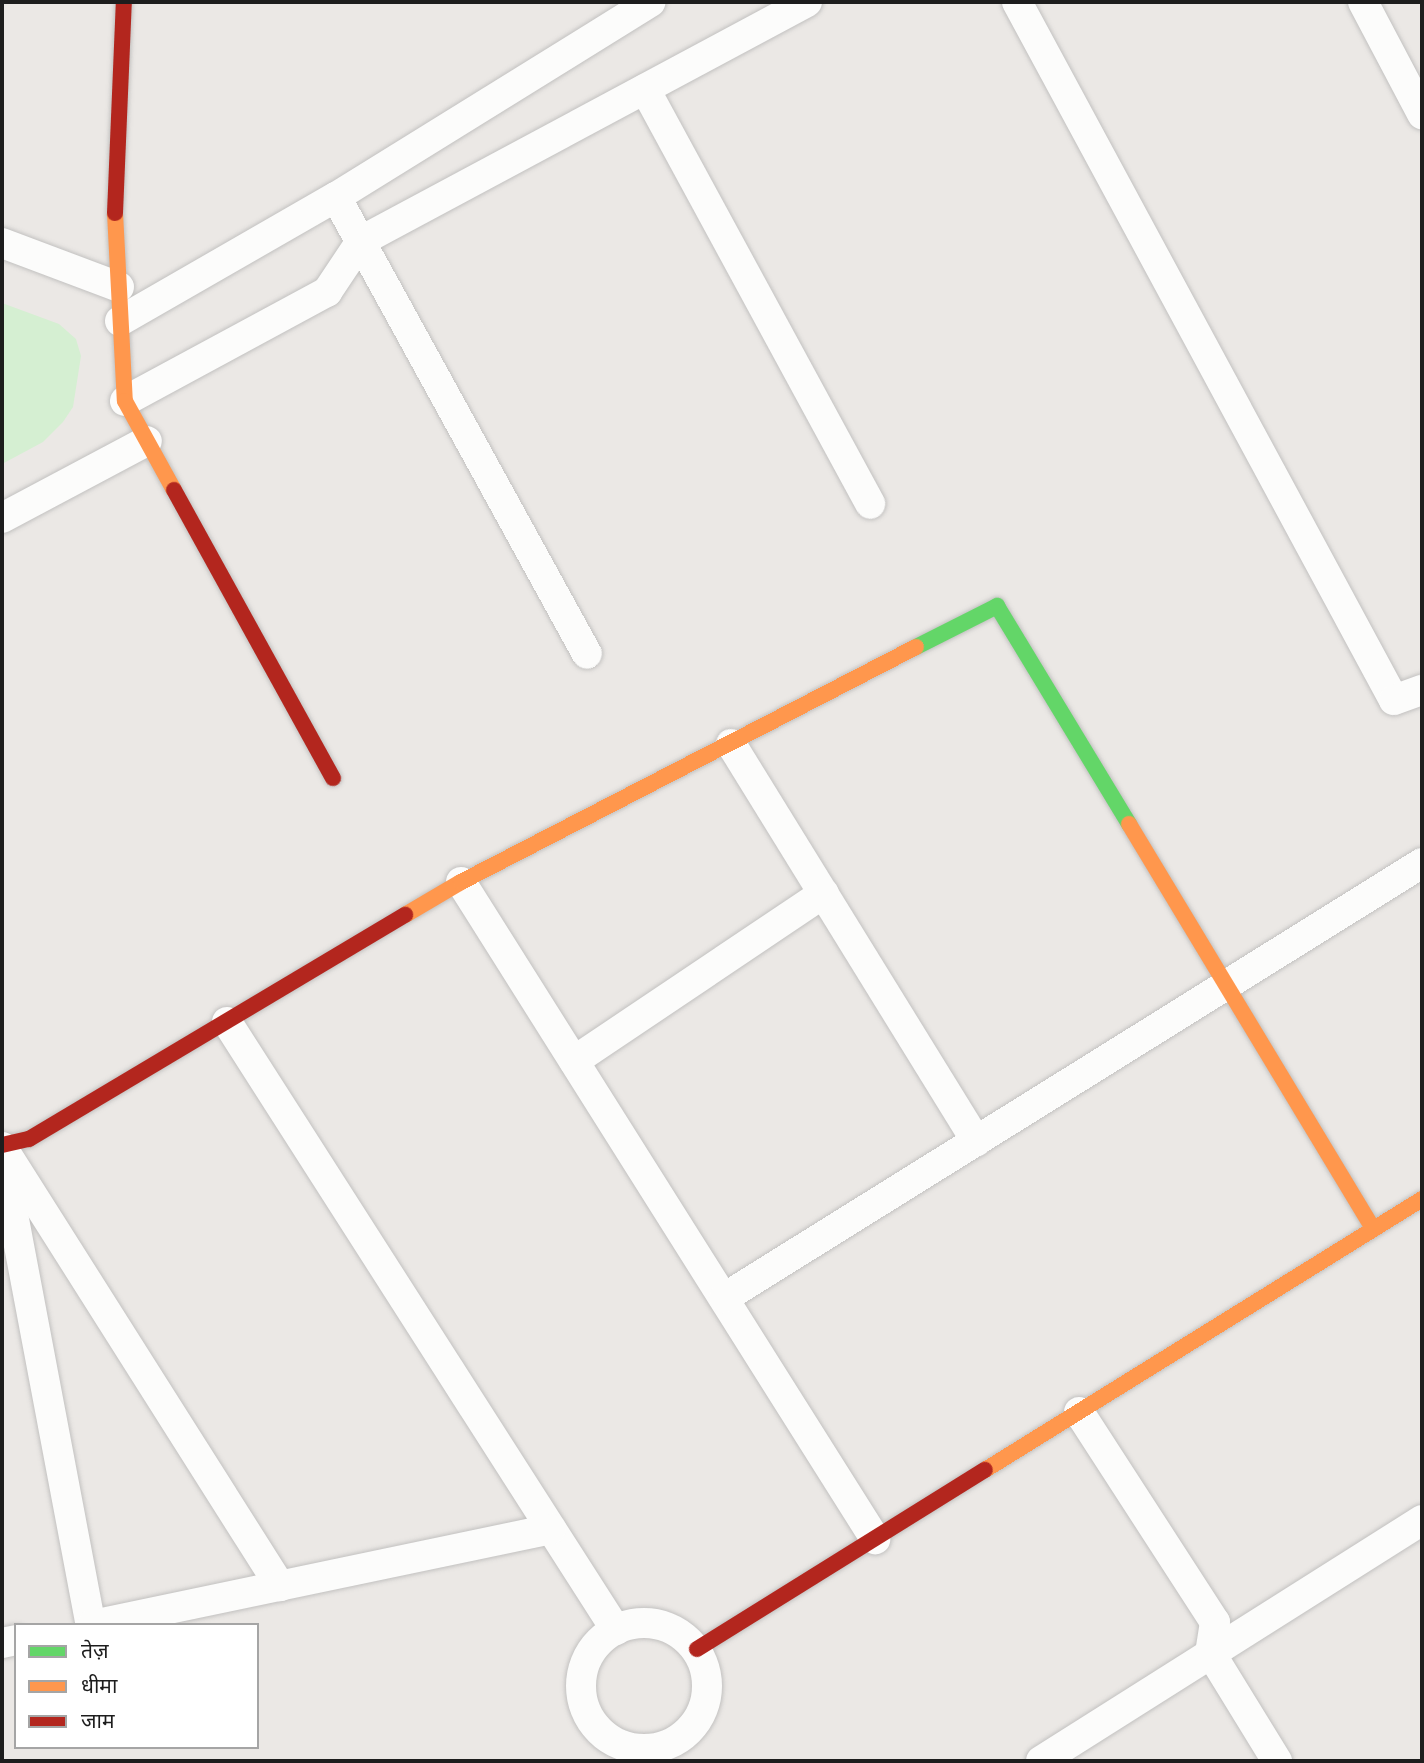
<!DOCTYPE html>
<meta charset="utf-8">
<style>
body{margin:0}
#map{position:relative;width:1424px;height:1763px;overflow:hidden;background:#ebe8e5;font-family:"Golos Text","Noto Sans Devanagari",sans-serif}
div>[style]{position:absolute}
.park>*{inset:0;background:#d5efd2}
.roads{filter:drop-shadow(0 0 2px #c2c1c0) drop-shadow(0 0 2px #c2c1c0)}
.street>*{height:30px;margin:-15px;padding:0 15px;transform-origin:15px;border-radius:15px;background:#fcfcfb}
.street>.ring{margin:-15px;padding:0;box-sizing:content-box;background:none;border:30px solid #fcfcfb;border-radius:50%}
.fast>*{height:16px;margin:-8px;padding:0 8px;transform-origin:8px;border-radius:8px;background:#63d668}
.slow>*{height:16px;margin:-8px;padding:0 8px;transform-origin:8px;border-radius:8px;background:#ff974d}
.jam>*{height:16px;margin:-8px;padding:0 8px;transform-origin:8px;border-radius:8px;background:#b3261e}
span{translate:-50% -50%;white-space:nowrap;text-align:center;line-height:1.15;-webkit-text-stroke:5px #fff;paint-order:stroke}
.frame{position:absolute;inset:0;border:4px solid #1d1d1d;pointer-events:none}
.legend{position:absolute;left:14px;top:1623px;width:245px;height:126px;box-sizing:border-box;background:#fff;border:2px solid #a5a5a5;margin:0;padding:9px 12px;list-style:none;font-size:21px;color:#1d1d1d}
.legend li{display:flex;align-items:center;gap:14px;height:35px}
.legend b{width:35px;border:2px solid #a5a5a5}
</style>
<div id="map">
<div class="park">
<div style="clip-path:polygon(2px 303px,59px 324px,76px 339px,81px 356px,73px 407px,63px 422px,43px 442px,2px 464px)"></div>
</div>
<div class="roads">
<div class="street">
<div style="left:1017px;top:2px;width:793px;rotate:61.63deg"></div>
<div style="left:1394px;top:700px;width:30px;rotate:-20deg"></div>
<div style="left:1363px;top:2px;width:127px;rotate:62.2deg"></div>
<div style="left:645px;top:89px;width:472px;rotate:61.5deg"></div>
<div style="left:336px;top:197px;width:521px;rotate:61.22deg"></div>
<div style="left:2px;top:243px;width:125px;rotate:20.6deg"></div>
<div style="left:120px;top:321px;width:249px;rotate:-29.9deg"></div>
<div style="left:336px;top:197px;width:370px;rotate:-31.8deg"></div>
<div style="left:125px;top:401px;width:230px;rotate:-28.4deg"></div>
<div style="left:327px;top:292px;width:61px;rotate:-56.3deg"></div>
<div style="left:361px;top:241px;width:506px;rotate:-28.19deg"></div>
<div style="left:2px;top:518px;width:164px;rotate:-28deg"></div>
<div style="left:731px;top:744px;width:467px;rotate:58.3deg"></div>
<div style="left:461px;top:882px;width:777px;rotate:57.78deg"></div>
<div style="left:227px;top:1022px;width:722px;rotate:57.39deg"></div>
<div style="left:574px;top:1061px;width:301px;rotate:-33.9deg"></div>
<div style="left:2px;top:1147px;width:520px;rotate:57.66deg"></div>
<div style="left:3px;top:1161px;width:472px;rotate:79.3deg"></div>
<div style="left:724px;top:1298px;width:822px;rotate:-31.93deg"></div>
<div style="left:1079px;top:1412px;width:250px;rotate:57.1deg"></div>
<div style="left:1215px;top:1622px;width:30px;rotate:99deg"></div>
<div style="left:1210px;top:1652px;width:128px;rotate:58.4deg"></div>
<div class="ring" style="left:581px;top:1623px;width:96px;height:96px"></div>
<div style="left:92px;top:1625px;width:469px;rotate:-11.8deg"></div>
<div style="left:2px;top:1643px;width:14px;rotate:-12deg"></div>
<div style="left:1041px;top:1761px;width:451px;rotate:-32.3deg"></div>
</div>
<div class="fast">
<div style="left:916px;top:647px;width:91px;rotate:-26.8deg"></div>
<div style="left:997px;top:606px;width:255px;rotate:58.8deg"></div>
</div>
<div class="slow">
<div style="left:115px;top:213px;width:188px;rotate:87deg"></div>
<div style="left:125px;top:401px;width:102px;rotate:61.2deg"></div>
<div style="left:1129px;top:824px;width:473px;rotate:58.9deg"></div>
<div style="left:405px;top:915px;width:65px;rotate:-30.5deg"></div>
<div style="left:461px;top:882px;width:512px;rotate:-27.32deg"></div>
<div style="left:985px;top:1470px;width:514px;rotate:-31.8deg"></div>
</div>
<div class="jam">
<div style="left:115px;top:213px;width:211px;rotate:-87.6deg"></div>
<div style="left:174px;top:490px;width:329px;rotate:61.1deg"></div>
<div style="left:2px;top:1145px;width:28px;rotate:-13deg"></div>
<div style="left:29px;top:1139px;width:438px;rotate:-30.8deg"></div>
<div style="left:697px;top:1649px;width:339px;rotate:-31.9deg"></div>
</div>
</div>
<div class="frame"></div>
<ul class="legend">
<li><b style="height:9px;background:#63d668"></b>तेज़</li>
<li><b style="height:9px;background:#ff974d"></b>धीमा</li>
<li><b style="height:9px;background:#b3261e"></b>जाम</li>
</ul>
</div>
